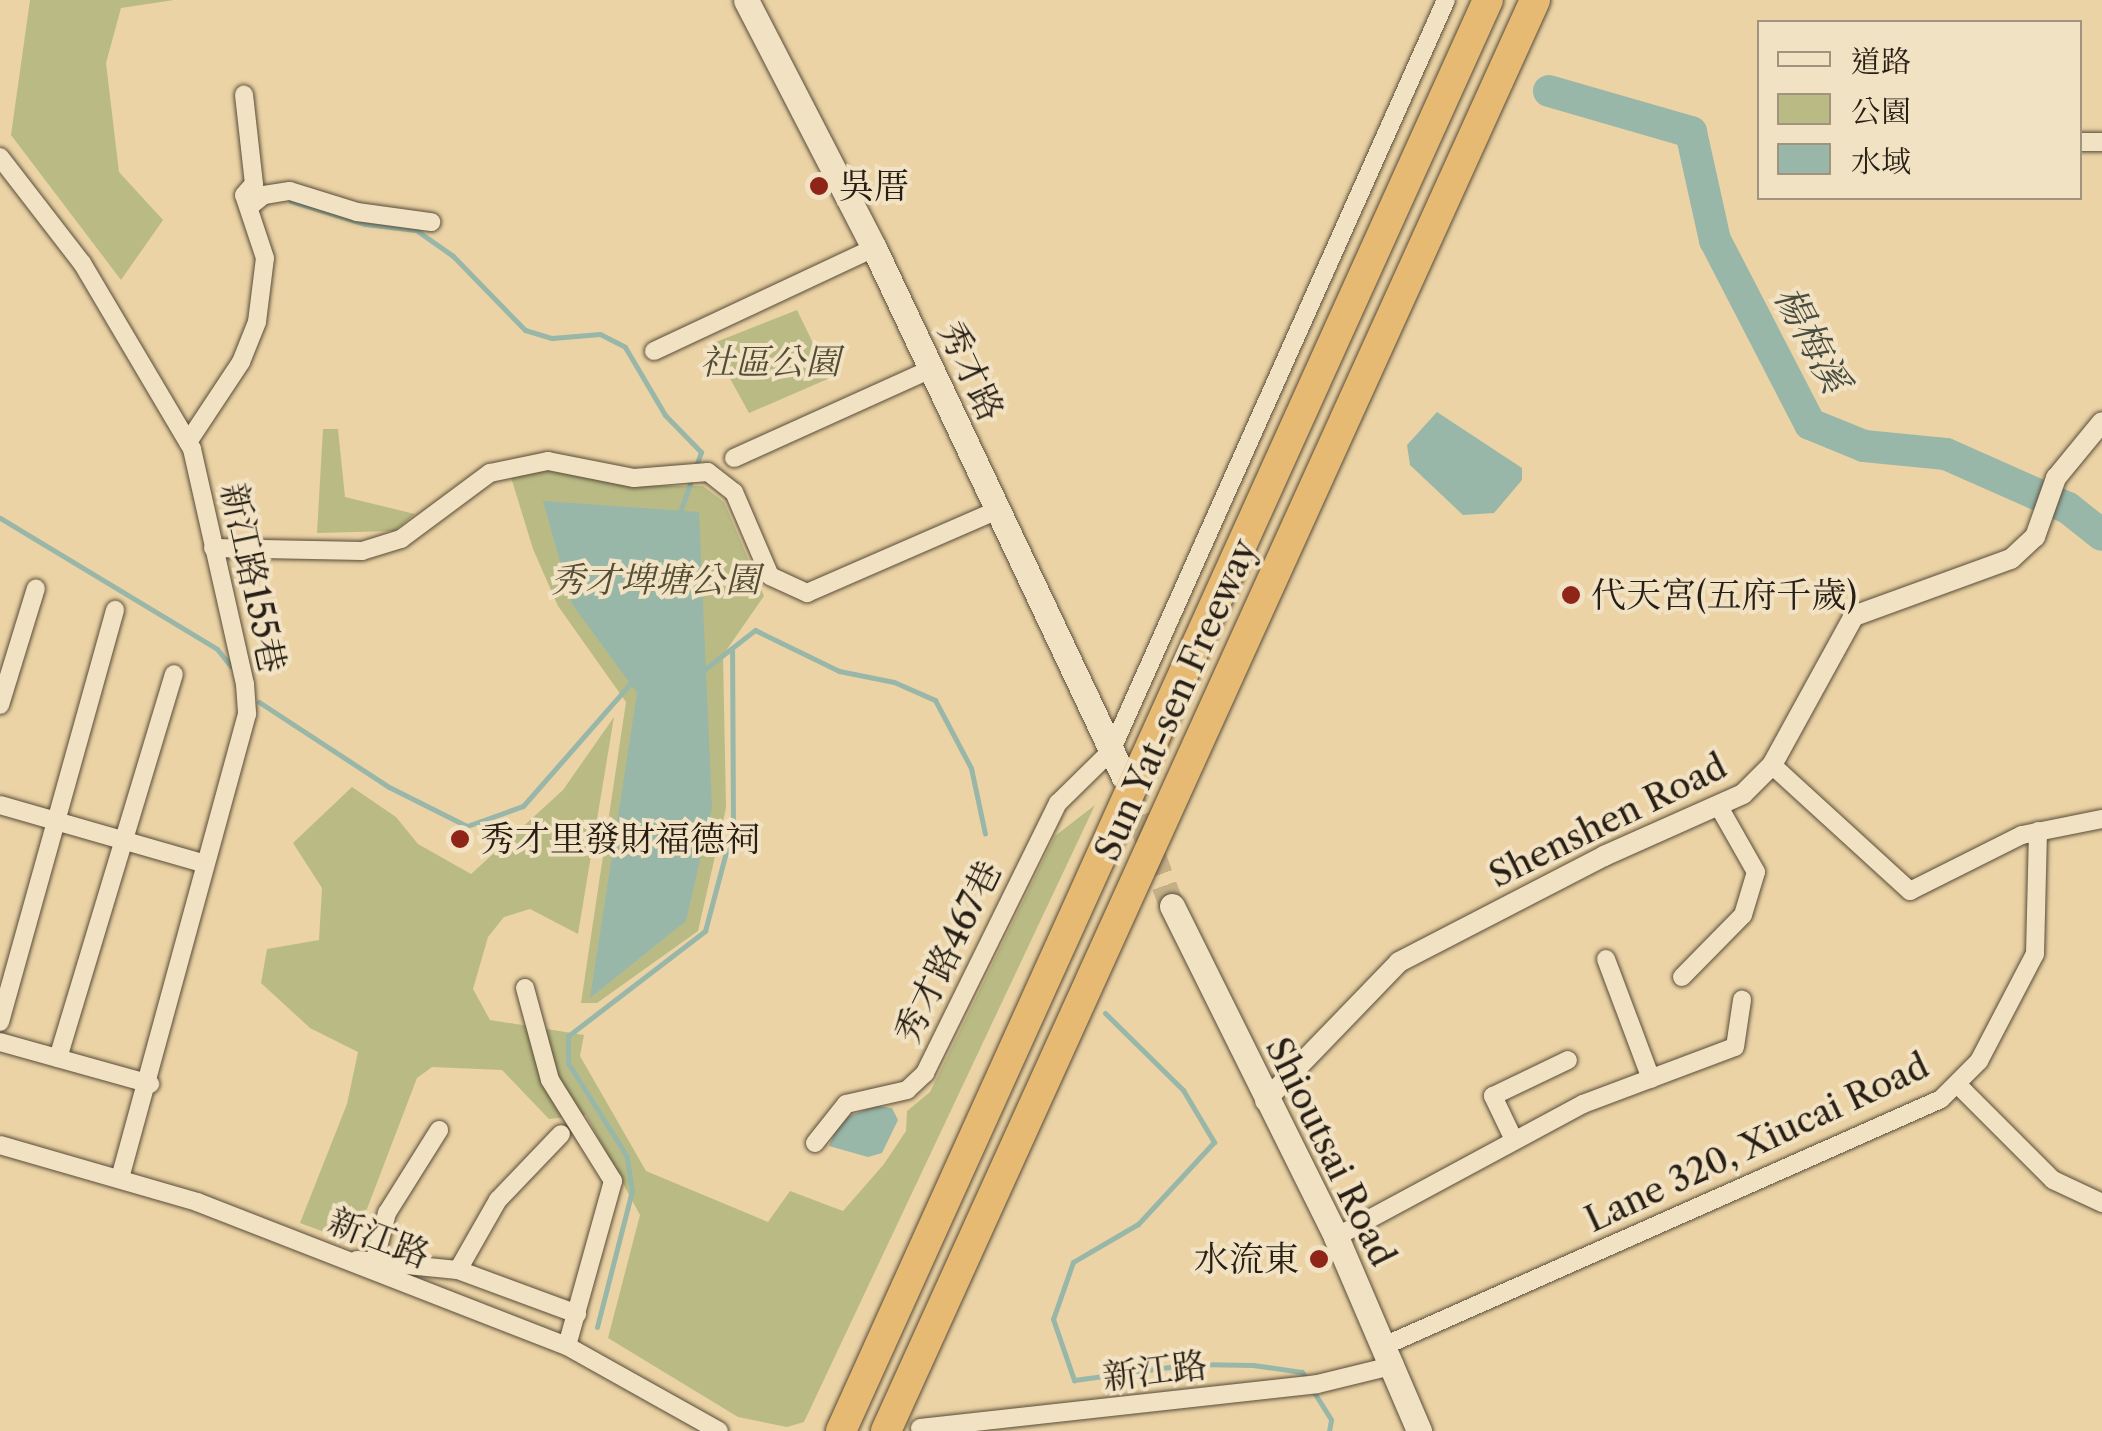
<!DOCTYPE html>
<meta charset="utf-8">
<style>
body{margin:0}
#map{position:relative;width:2102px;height:1431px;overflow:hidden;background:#ebd3a5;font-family:"Libre Caslon Text","Noto Serif TC",serif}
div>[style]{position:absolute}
.green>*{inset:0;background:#babb84}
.water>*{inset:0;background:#98b7a9}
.stream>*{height:5px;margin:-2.5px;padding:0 2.5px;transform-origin:2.5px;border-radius:2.5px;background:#98b7a9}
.river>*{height:32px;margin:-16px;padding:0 16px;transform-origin:16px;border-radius:16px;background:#98b7a9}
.secondary-tunnel>*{height:25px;margin-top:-12.5px;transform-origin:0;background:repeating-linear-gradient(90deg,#c4af88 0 25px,transparent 0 37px)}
.roads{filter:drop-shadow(0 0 2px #584c39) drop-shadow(0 0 2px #584c39)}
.minor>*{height:18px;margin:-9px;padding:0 9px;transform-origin:9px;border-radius:9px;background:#f2e2c4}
.tertiary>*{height:20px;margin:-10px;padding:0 10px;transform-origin:10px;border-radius:10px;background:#f2e2c4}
.secondary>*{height:25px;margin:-12.5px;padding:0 12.5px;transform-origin:12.5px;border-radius:12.5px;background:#f2e2c4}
.motorway>*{height:30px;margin:-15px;padding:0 15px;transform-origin:15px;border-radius:15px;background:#e6ba72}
.dots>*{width:28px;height:28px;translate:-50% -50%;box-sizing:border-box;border:5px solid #f2e2c4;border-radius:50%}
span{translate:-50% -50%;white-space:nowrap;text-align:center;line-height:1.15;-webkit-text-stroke:8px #f2e2c4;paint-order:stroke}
.poi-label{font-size:35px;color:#271f15}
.left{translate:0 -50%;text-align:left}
.right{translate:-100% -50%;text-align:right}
.park-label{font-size:35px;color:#534e36;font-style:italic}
.street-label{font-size:35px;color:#271f15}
.water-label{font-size:38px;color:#494d41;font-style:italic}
.legend{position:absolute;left:1757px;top:20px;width:325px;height:180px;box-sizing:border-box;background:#f2e2c4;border:2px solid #a1947e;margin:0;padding:12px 18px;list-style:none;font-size:30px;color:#271f15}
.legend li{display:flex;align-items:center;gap:20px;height:50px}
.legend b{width:50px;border:2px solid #a1947e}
</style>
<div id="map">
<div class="green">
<div style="clip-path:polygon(30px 0,174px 0,121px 8px,106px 63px,119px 172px,163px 220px,121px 280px,11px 135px)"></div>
<div style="clip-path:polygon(797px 310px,830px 378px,749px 413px,711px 344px)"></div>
<div style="clip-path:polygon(323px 429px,338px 429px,345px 497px,415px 514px,394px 531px,317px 533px)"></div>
<div style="clip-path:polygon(540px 468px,634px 486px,703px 486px,724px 502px,764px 596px,723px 655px,726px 808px,698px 931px,597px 1003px,581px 1003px,626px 702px,558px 606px,533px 549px,510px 474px)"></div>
<div style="clip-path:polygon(614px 717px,578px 934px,530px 909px,504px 917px,488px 937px,473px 989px,490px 1020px,584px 1035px,580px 1056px,646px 1171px,768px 1222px,790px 1191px,843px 1211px,884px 1164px,906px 1131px,907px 1111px,930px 1092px,1055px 836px,1095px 805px,804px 1422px,787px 1427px,738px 1417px,608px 1338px,640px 1215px,586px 1115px,549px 1119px,502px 1070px,432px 1067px,417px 1078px,354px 1243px,300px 1223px,347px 1104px,358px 1052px,310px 1028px,261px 983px,267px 949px,319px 940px,322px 888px,293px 843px,352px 787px,396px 817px,418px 844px,471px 874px,563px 790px)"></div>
</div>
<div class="water">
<div style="clip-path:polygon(1437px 412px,1522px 468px,1522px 480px,1494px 513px,1463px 515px,1410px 465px,1407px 445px)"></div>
<div style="clip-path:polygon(543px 501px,699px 512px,712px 808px,686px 921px,590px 998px,637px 693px,572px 604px)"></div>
<div style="clip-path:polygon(876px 1106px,892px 1108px,898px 1120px,882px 1153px,868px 1157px,829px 1146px,841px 1119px)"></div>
</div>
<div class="stream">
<div style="left:291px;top:201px;width:77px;rotate:17.3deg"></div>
<div style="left:365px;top:224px;width:51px;rotate:6.7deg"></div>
<div style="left:416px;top:230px;width:45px;rotate:35.1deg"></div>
<div style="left:453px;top:256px;width:103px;rotate:45.8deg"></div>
<div style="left:525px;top:330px;width:28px;rotate:17deg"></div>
<div style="left:552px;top:338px;width:48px;rotate:-4.8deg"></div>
<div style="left:600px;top:334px;width:28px;rotate:27deg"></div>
<div style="left:625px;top:347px;width:79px;rotate:59.5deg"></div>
<div style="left:665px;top:415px;width:52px;rotate:45.8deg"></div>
<div style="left:701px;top:452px;width:67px;rotate:109.2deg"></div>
<div style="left:0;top:518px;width:253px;rotate:31.1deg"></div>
<div style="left:217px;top:649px;width:22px;rotate:51deg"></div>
<div style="left:700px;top:673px;width:70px;rotate:-38deg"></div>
<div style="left:755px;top:630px;width:93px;rotate:26deg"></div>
<div style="left:839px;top:671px;width:56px;rotate:11.3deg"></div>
<div style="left:894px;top:682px;width:45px;rotate:23.7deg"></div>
<div style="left:935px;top:700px;width:77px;rotate:62.1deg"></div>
<div style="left:971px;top:768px;width:67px;rotate:78deg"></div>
<div style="left:259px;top:702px;width:155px;rotate:33.2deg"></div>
<div style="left:389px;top:787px;width:87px;rotate:26.6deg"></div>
<div style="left:467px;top:826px;width:59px;rotate:-19.7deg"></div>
<div style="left:523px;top:806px;width:169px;rotate:-48.8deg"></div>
<div style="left:1105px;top:1013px;width:110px;rotate:44.6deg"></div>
<div style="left:1183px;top:1090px;width:61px;rotate:59.2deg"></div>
<div style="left:1214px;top:1142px;width:112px;rotate:132.8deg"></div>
<div style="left:1138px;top:1224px;width:75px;rotate:149.7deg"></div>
<div style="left:1073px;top:1262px;width:60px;rotate:109.3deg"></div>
<div style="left:1053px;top:1319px;width:65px;rotate:71deg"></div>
<div style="left:1074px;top:1380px;width:119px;rotate:-7.7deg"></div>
<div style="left:1192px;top:1364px;width:61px;rotate:0.9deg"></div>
<div style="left:1253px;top:1365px;width:49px;rotate:8.1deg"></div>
<div style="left:1302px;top:1372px;width:9px;rotate:58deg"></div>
<div style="left:597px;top:1327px;width:140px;rotate:-75.6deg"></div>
<div style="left:632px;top:1191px;width:36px;rotate:-99deg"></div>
<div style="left:626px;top:1155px;width:109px;rotate:-122.2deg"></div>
<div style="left:568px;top:1063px;width:27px;rotate:-90deg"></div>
<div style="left:568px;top:1036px;width:173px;rotate:-37.5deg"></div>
<div style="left:705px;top:931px;width:109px;rotate:-75.1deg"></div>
<div style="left:733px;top:826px;width:176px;rotate:-90.3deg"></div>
<div style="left:1312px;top:1389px;width:36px;rotate:58deg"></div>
<div style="left:1331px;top:1420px;width:11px;rotate:100deg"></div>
</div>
<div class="river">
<div style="left:1549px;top:91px;width:148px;rotate:16.1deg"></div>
<div style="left:1691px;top:132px;width:111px;rotate:77.5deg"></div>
<div style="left:1715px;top:240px;width:207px;rotate:62.7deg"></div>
<div style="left:1810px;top:424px;width:58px;rotate:22.2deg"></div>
<div style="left:1864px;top:446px;width:82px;rotate:5.6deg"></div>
<div style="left:1946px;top:454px;width:133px;rotate:23.9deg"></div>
<div style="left:2068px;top:508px;width:43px;rotate:38.5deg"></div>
</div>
<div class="secondary-tunnel">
<div style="left:1126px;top:781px;width:133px;rotate:69.8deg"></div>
</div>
<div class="roads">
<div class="minor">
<div style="left:2080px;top:142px;width:22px"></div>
<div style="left:0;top:157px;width:134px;rotate:52.3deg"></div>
<div style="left:82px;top:263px;width:216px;rotate:59.4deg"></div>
<div style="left:192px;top:449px;width:241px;rotate:77.3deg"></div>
<div style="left:245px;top:684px;width:30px;rotate:86deg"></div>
<div style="left:247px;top:714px;width:479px;rotate:105.3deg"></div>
<div style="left:249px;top:207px;width:19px;rotate:-39deg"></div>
<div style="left:264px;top:195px;width:26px;rotate:-9deg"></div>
<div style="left:290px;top:191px;width:70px;rotate:17.4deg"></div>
<div style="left:357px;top:212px;width:75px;rotate:7.7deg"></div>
<div style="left:654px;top:351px;width:243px;rotate:-25.1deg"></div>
<div style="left:188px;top:442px;width:96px;rotate:-56.5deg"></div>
<div style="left:241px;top:362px;width:43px;rotate:-68.2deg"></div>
<div style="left:257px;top:322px;width:64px;rotate:-82.9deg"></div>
<div style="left:265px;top:258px;width:66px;rotate:-108.4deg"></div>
<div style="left:244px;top:195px;width:15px;rotate:-48deg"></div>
<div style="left:254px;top:184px;width:90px;rotate:-96.4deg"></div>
<div style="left:734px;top:458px;width:218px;rotate:-24.3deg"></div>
<div style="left:213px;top:548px;width:149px;rotate:1.2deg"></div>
<div style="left:362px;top:551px;width:41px;rotate:-17.1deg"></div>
<div style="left:401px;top:539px;width:111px;rotate:-36.6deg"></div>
<div style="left:490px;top:473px;width:59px;rotate:-11.7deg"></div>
<div style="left:548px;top:461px;width:88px;rotate:11.2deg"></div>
<div style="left:634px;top:478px;width:74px;rotate:-4.6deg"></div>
<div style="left:708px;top:472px;width:33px;rotate:38deg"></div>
<div style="left:734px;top:492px;width:91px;rotate:66.8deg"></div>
<div style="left:770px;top:576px;width:41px;rotate:24.7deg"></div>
<div style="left:807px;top:593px;width:206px;rotate:-23.5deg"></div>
<div style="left:0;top:705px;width:122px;rotate:-72.9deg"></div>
<div style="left:1772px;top:765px;width:187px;rotate:42.4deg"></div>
<div style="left:1910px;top:891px;width:125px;rotate:-26.6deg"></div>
<div style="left:2022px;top:835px;width:82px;rotate:-11.3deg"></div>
<div style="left:0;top:805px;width:210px;rotate:16deg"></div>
<div style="left:1606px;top:959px;width:128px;rotate:69.4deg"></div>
<div style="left:1682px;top:977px;width:87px;rotate:-45.5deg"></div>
<div style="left:1743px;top:915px;width:45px;rotate:-73.2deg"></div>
<div style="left:1756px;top:872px;width:77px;rotate:-119.6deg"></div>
<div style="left:525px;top:988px;width:95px;rotate:74.8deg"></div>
<div style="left:550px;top:1080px;width:119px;rotate:58deg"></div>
<div style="left:613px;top:1181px;width:171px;rotate:105.6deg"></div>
<div style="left:0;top:1022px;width:428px;rotate:-74.4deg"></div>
<div style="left:0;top:1042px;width:156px;rotate:15.6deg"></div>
<div style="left:58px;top:1058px;width:401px;rotate:-73.2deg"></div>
<div style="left:1958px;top:1085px;width:134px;rotate:45deg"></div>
<div style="left:2053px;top:1180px;width:54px;rotate:25.1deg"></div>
<div style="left:1514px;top:1140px;width:49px;rotate:-115.5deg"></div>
<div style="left:1493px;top:1096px;width:83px;rotate:-25.6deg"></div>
<div style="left:815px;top:1143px;width:50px;rotate:-51.5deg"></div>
<div style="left:846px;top:1104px;width:63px;rotate:-12.9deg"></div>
<div style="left:907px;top:1090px;width:25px;rotate:-43deg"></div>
<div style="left:925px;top:1073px;width:301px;rotate:-63.8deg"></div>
<div style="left:1058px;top:803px;width:74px;rotate:-44.5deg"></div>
<div style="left:1111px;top:751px;width:822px;rotate:-65.96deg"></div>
<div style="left:0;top:1145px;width:205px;rotate:16.1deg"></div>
<div style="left:197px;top:1202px;width:397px;rotate:21.3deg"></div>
<div style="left:567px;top:1346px;width:174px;rotate:29.2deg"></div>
<div style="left:1336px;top:1237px;width:281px;rotate:-28.3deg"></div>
<div style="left:1583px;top:1104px;width:162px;rotate:-20.6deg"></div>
<div style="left:1735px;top:1047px;width:48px;rotate:-81.5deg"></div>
<div style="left:375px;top:1259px;width:48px;rotate:-75.4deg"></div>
<div style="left:387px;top:1213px;width:98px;rotate:-57.9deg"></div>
<div style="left:357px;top:1260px;width:101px;rotate:5.7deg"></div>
<div style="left:458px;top:1270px;width:127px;rotate:20.3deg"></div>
<div style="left:458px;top:1270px;width:81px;rotate:-60.3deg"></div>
<div style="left:498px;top:1200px;width:91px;rotate:-46.3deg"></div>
<div style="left:1384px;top:1346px;width:609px;rotate:-23.91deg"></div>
<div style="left:1941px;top:1099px;width:54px;rotate:-45deg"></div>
<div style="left:1979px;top:1061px;width:121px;rotate:-62.4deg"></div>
<div style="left:2035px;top:954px;width:123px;rotate:-88.6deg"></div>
<div style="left:920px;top:1428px;width:399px;rotate:-6.3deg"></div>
<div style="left:1317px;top:1384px;width:80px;rotate:-13.7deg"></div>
</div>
<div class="tertiary">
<div style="left:1265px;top:1101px;width:193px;rotate:-46deg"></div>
<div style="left:1399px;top:962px;width:231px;rotate:-27.3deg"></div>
<div style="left:1604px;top:856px;width:152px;rotate:-24deg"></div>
<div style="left:1743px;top:794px;width:41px;rotate:-45deg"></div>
<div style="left:1772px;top:765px;width:170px;rotate:-61.2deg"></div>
<div style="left:1854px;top:616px;width:167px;rotate:-20deg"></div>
<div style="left:2011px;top:559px;width:33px;rotate:-43deg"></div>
<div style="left:2035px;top:537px;width:63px;rotate:-70.4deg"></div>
<div style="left:2056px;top:478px;width:72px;rotate:-50.6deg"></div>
</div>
<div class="secondary">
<div style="left:746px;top:0;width:279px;rotate:62.7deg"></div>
<div style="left:874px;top:248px;width:585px;rotate:64.71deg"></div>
<div style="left:1172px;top:906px;width:369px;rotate:63.6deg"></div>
<div style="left:1336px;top:1237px;width:211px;rotate:66.8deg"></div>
</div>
<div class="motorway">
<div style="left:841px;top:1431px;width:1570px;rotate:-65.67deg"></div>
<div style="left:886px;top:1431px;width:1571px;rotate:-65.6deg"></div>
</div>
</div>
<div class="dots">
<div style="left:819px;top:186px;background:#8f2418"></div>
<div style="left:1571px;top:595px;background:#8f2418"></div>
<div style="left:460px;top:839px;background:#8f2418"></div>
<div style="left:1319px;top:1259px;background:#8f2418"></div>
</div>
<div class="poi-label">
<span class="left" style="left:839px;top:186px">吳厝</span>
<span class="left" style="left:1591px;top:595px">代天宮(五府千歲)</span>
<span class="left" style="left:480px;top:839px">秀才里發財福德祠</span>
<span class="right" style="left:1299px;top:1259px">水流東</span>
</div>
<div class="park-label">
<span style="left:770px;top:362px">社區公園</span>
<span style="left:655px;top:580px">秀才埤塘公園</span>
</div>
<div class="street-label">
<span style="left:971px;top:371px;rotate:65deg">秀才路</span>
<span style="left:253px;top:578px;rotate:78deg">新江路155巷</span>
<span style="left:1176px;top:700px;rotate:-66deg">Sun Yat-sen Freeway</span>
<span style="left:1608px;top:821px;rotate:-26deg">Shenshen Road</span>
<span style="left:948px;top:952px;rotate:-64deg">秀才路467巷</span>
<span style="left:1757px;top:1143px;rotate:-25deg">Lane 320, Xiucai Road</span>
<span style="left:1330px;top:1152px;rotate:64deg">Shioutsai Road</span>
<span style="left:379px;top:1238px;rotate:21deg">新江路</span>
<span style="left:1155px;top:1371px;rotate:-7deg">新江路</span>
</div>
<div class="water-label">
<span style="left:1812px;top:339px;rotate:62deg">楊梅溪</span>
</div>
<ul class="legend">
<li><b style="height:12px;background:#f2e2c4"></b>道路</li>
<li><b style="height:28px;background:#babb84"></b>公園</li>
<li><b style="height:28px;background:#98b7a9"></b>水域</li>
</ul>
</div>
